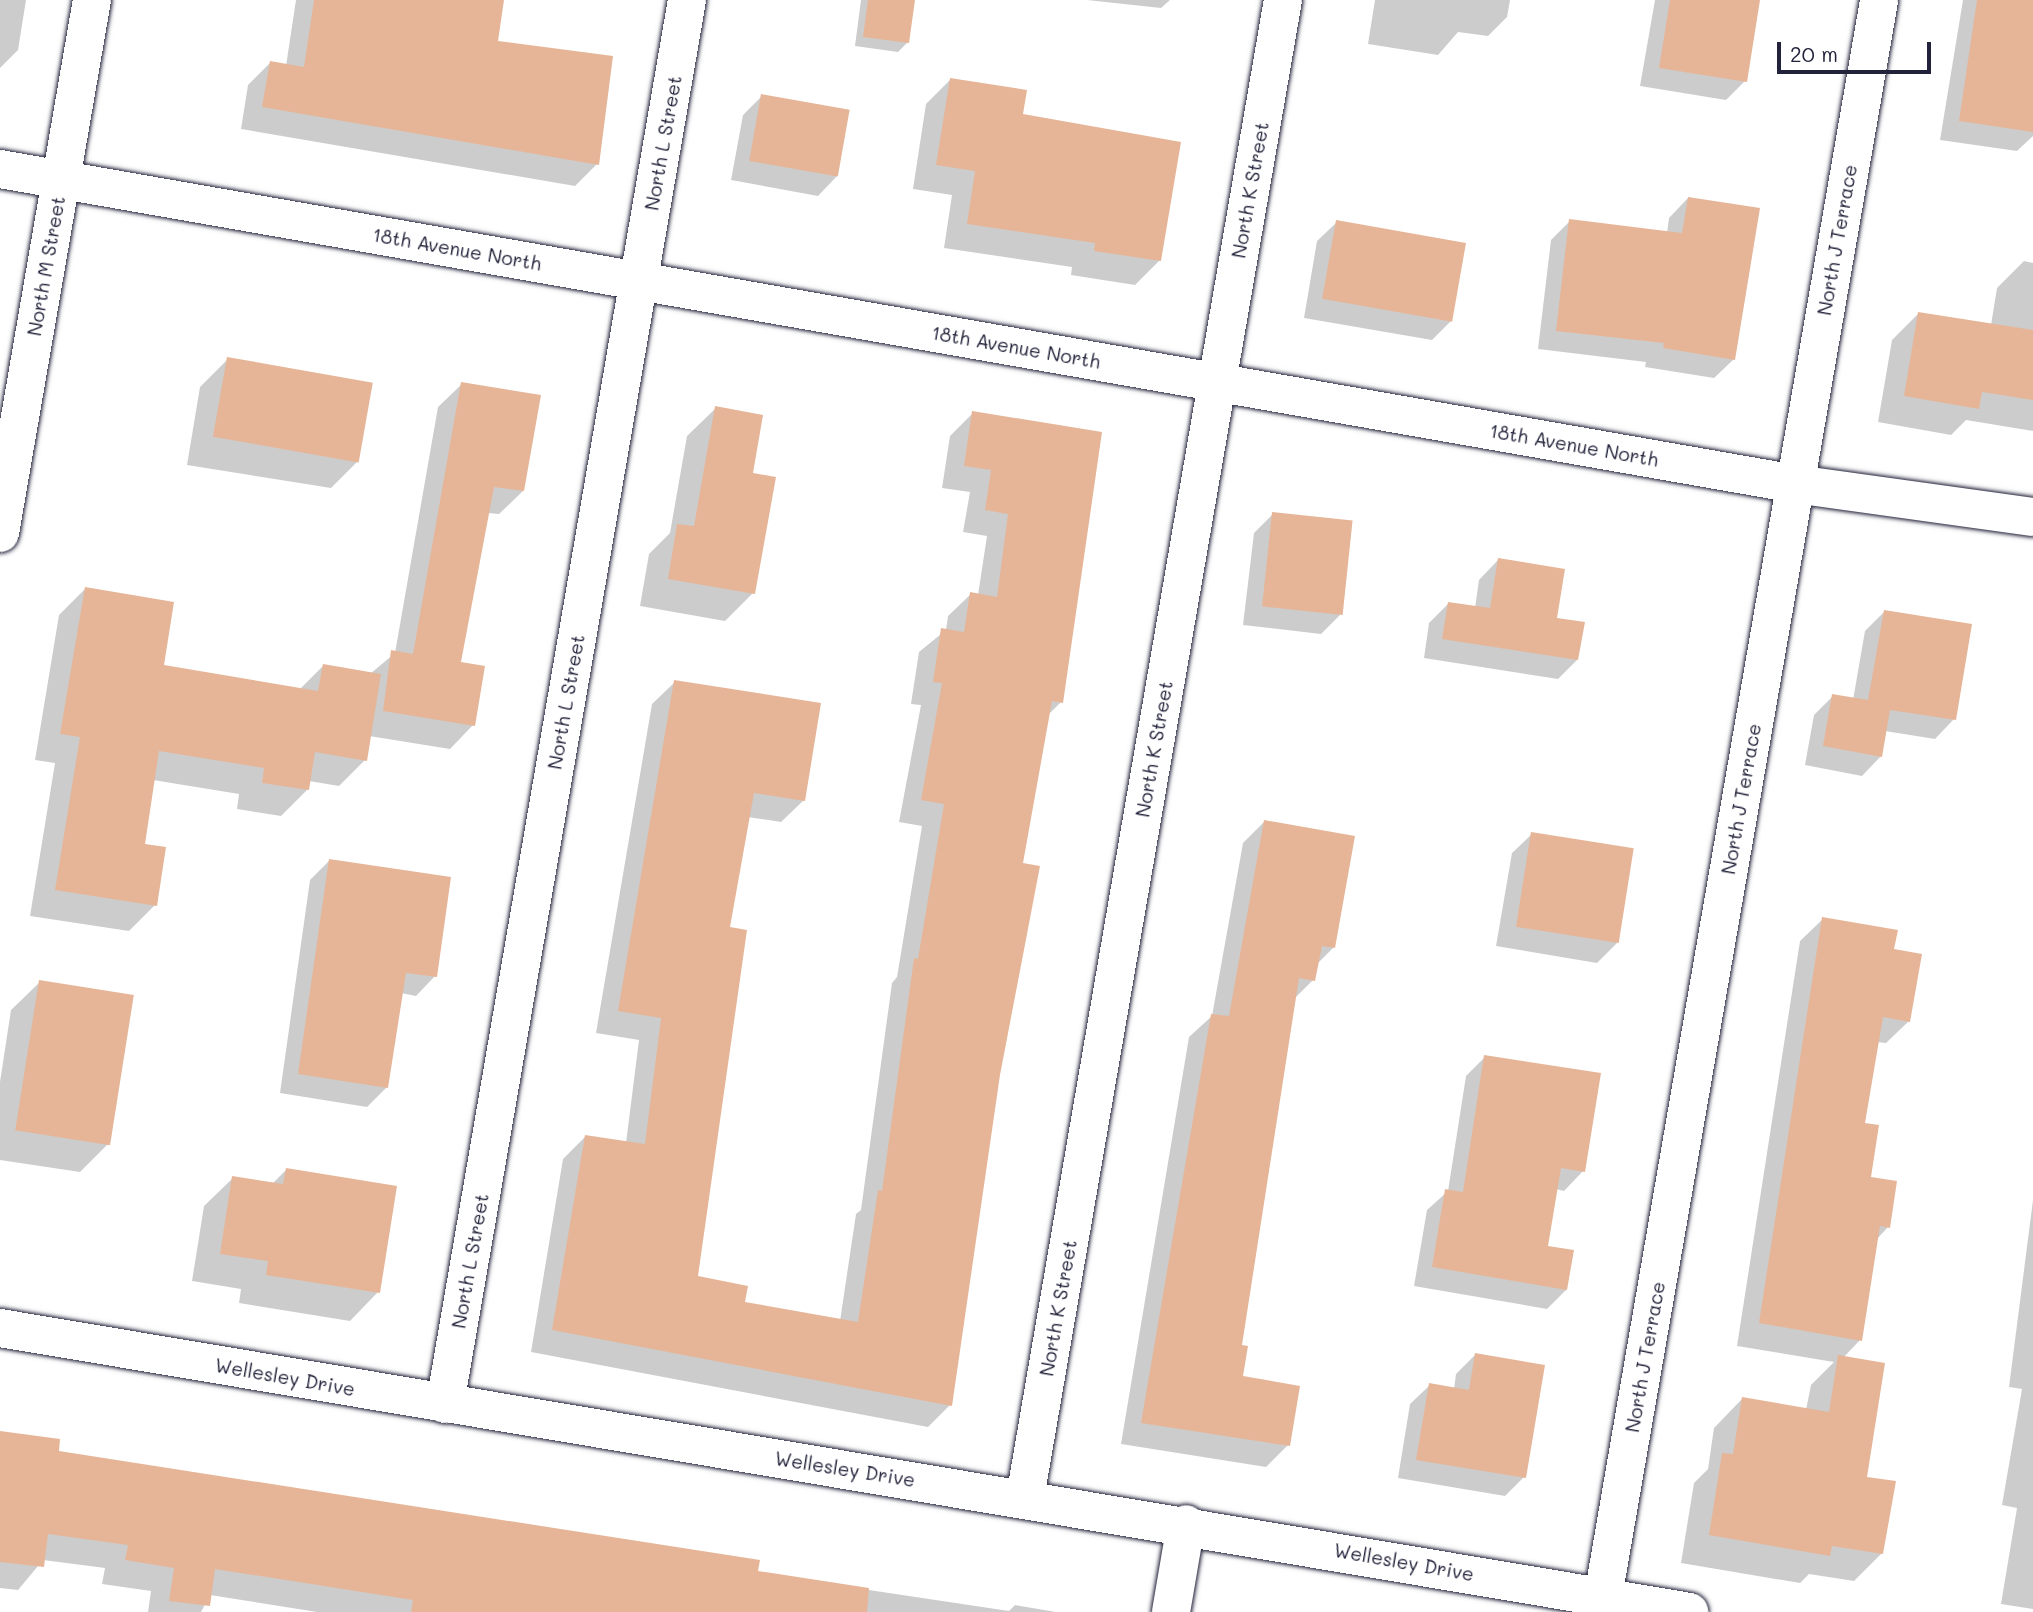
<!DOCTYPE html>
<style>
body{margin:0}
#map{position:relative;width:2033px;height:1612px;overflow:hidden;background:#fff;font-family:Mali,sans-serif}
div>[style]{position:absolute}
.shadow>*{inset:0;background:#0003}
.building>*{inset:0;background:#e6b597;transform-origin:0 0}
.roads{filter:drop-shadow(0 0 2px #22223b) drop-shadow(0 0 2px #22223b)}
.street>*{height:38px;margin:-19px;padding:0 19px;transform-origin:19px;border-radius:19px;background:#fff}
span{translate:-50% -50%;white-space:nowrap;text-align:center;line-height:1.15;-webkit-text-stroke:7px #fff;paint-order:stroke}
.street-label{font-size:19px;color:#22223b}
.scale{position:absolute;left:1777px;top:42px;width:154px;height:32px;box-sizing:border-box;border:4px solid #22223b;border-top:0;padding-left:9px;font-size:21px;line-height:24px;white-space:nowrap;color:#22223b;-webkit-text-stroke:5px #fff;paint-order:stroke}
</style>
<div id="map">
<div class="shadow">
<div style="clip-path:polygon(0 0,26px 0,18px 50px,0 68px)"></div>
<div style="clip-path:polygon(296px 0,482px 0,496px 42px,597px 164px,575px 186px,241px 129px,248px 85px,270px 63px,286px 66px)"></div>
<div style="clip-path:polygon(861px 0,914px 0,908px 42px,898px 52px,855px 46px)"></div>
<div style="clip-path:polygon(1087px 0,1170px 0,1161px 8px)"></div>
<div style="clip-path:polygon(1375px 0,1510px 0,1507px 17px,1488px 36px,1458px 32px,1438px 55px,1368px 44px)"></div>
<div style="clip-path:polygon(1655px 0,1758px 0,1745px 81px,1726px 100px,1640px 86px)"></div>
<div style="clip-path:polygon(1963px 0,2033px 0,2033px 136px,2017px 151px,1940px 140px)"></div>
<div style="clip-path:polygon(950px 80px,1021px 116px,1160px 260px,1135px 285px,1071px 275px,1072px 267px,944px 248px,952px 195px,913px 189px,926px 104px)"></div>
<div style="clip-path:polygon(762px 96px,837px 176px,818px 196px,731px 180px,743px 115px)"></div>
<div style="clip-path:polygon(1688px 198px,1734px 359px,1714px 378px,1645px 367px,1646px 362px,1538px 349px,1551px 240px,1570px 221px,1667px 233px,1669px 218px)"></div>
<div style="clip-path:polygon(1337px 222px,1451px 321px,1432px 340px,1304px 318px,1317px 241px)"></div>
<div style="clip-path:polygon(2024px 261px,2033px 263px,2033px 431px,1966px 420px,1951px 435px,1878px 422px,1892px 340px,1918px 314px,1991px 325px,1997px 288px)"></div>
<div style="clip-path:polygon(228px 359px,359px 460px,331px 488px,187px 465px,200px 387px)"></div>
<div style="clip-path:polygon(462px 384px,523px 491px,499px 514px,488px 513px,459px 664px,473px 725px,450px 749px,369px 736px,365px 760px,339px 786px,309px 781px,307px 790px,281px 816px,237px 809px,239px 794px,153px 780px,143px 846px,155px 905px,129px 931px,30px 916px,55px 763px,35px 760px,59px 615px,85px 589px,162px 666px,300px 689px,323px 666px,370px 674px,395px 653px,438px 407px)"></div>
<div style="clip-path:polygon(716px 408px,751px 474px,753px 593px,725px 621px,640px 606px,649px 554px,670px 533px,687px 436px)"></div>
<div style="clip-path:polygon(973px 413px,1101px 434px,1061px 702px,1048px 715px,1021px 864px,999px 1074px,950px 1405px,928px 1427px,531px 1352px,563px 1159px,585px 1137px,626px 1143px,639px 1040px,596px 1033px,652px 704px,675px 682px,804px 800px,781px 822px,748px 817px,728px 928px,696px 1278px,743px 1304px,840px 1321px,856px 1214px,861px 1210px,892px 983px,897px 977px,922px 826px,899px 822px,921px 705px,911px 704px,919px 652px,946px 630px,948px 616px,971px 594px,978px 595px,987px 536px,963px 532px,970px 492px,942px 488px,950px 436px)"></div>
<div style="clip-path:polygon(1273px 514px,1340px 615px,1321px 634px,1243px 625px,1254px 533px)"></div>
<div style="clip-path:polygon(1498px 560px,1555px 619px,1577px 660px,1558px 679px,1424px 658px,1429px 623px,1448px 604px,1475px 608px,1479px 580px)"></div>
<div style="clip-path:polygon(1884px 612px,1954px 719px,1935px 739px,1885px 731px,1881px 756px,1862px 776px,1805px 765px,1814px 715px,1833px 696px,1853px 700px,1865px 631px)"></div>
<div style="clip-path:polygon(1265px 821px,1333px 948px,1316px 965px,1313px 980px,1294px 999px,1240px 1347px,1241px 1377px,1288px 1445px,1266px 1467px,1121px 1444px,1189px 1037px,1212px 1016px,1243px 843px)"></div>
<div style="clip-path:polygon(1532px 834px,1617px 943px,1597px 963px,1496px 946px,1512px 853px)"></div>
<div style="clip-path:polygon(329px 861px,435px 976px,416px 996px,401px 993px,386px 1088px,367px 1107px,280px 1093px,310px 880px)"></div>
<div style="clip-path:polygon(1823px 919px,1892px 951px,1909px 1021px,1886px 1043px,1877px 1042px,1863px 1124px,1869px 1179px,1888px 1227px,1877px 1239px,1860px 1340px,1843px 1358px,1882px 1553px,1854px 1581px,1809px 1574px,1800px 1583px,1681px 1563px,1694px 1483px,1708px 1469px,1714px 1428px,1742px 1399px,1806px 1410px,1811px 1385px,1834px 1362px,1737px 1346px,1800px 941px)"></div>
<div style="clip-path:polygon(40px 982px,108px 1144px,80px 1172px,0 1160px,0 1082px,11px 1010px)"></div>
<div style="clip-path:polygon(1485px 1057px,1583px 1171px,1564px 1191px,1556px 1189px,1546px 1247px,1566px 1290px,1547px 1309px,1414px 1286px,1427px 1210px,1448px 1191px,1466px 1076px)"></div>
<div style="clip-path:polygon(286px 1170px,378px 1292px,350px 1321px,239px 1303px,241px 1289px,192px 1281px,204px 1206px,233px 1178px,272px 1184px)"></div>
<div style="clip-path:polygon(2033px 1200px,2033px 1609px,2001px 1604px,2017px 1508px,2002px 1505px,2022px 1389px,2009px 1387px)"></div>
<div style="clip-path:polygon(1475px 1355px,1524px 1477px,1505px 1496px,1398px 1478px,1410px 1404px,1430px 1385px,1454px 1389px,1456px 1374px)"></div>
<div style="clip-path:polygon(0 1433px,57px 1453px,756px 1573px,1009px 1611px,1015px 1605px,1056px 1612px,317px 1612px,210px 1595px,201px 1612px,148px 1612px,151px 1591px,102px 1584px,105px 1568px,43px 1560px,18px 1590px,0 1588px)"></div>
</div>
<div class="building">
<div style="clip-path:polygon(314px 0,504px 0,498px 41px,613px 56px,599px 165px,262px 107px,270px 61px,304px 67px)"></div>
<div style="clip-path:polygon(868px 0,915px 0,909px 43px,863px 37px)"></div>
<div style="clip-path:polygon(1670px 0,1760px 0,1747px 82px,1659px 68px)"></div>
<div style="clip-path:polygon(1977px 0,2033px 0,2033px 132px,1959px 121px)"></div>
<div style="clip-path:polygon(950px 78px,1027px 90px,1023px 114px,1181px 142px,1161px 261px,1094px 251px,1095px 243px,967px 224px,975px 171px,936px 165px)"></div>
<div style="left:761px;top:94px;width:90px;height:68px;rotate:10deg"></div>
<div style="clip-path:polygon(1688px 197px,1760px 208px,1735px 360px,1663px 348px,1664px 343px,1556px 331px,1569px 219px,1682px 233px)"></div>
<div style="left:1336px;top:220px;width:132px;height:80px;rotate:10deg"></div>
<div style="clip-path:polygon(1918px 312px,2033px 330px,2033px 400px,1982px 392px,1979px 409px,1904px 396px)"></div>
<div style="left:227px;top:357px;width:148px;height:81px;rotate:10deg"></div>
<div style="clip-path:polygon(461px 382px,541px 395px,524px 491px,494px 487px,461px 662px,485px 666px,475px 726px,383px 711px,391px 650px,413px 654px)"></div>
<div style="clip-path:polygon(715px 406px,763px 415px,753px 473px,776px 477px,755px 594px,668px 579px,677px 524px,694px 526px)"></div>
<div style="clip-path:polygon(972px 411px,1102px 432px,1063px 703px,1052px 701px,1023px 863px,1040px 866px,1000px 1075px,952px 1406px,552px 1330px,585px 1135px,645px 1144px,661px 1018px,618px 1011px,674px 680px,821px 703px,805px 801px,754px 793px,730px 927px,747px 930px,698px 1276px,748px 1286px,745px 1302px,858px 1322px,878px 1190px,882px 1191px,914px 958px,918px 959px,944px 804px,921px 800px,942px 683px,933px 682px,941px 628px,964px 632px,970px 592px,997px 597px,1008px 514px,985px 510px,991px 470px,964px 466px)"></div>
<div style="left:1272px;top:512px;width:81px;height:95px;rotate:6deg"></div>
<div style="clip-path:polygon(1498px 558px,1565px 569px,1557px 618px,1585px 622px,1578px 660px,1442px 639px,1448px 602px,1490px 608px)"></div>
<div style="clip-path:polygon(85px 587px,174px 602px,164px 665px,318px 691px,323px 664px,381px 674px,367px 761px,315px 752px,309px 790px,262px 783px,264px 768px,159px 751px,145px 844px,166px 847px,157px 906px,55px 890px,80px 737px,60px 734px)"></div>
<div style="clip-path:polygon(1884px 610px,1972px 624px,1956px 720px,1890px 710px,1882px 757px,1823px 746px,1832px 694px,1868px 700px)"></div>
<div style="clip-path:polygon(1264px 820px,1355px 836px,1335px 948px,1322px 946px,1315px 981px,1299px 978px,1242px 1345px,1248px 1346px,1243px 1376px,1300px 1386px,1290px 1446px,1141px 1423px,1211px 1014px,1229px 1016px)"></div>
<div style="left:1531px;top:832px;width:104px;height:96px;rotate:9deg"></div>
<div style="clip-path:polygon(329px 859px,451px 877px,437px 977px,406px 973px,388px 1088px,298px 1074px)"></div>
<div style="clip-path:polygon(1822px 917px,1898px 930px,1894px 949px,1922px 954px,1910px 1022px,1883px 1017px,1865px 1123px,1879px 1125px,1871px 1177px,1897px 1181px,1890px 1228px,1880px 1226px,1862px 1341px,1759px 1323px)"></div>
<div style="left:39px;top:980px;width:96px;height:152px;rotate:9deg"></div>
<div style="clip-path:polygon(1484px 1055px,1601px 1073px,1585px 1172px,1561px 1168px,1548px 1246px,1574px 1250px,1567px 1290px,1432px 1267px,1445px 1189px,1463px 1192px)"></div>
<div style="clip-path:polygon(286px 1168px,397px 1186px,380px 1293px,266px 1275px,268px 1261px,220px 1254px,232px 1176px,283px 1184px)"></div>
<div style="clip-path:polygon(1475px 1353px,1545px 1365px,1526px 1478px,1416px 1460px,1429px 1383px,1469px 1390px)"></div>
<div style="clip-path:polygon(1838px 1355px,1885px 1363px,1867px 1477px,1896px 1481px,1883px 1554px,1832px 1546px,1830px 1556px,1709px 1535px,1722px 1453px,1733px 1454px,1742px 1397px,1829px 1412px)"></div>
<div style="clip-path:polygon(0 1431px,60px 1439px,59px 1451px,760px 1560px,758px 1571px,869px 1588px,867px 1612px,411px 1612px,413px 1600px,215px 1569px,210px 1606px,169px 1601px,174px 1568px,125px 1560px,128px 1545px,48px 1534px,44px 1567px,0 1562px)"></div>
</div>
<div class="roads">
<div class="street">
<div style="left:0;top:169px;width:1822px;rotate:9.95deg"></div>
<div style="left:1795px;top:484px;width:240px;rotate:7.9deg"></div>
<div style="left:0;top:533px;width:541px;rotate:-80.21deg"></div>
<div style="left:0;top:1328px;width:1713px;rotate:9.54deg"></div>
<div style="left:445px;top:1404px;width:1425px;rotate:-80.22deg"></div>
<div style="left:1025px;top:1498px;width:1520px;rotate:-80.23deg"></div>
<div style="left:1603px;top:1597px;width:1621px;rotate:-80.19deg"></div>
<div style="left:1171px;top:1612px;width:89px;rotate:-80.3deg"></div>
</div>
</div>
<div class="street-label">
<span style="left:663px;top:143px;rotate:-80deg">North L Street</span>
<span style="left:1250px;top:190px;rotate:-80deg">North K Street</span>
<span style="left:1837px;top:240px;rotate:-80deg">North J Terrace</span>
<span style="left:457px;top:249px;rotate:10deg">18th Avenue North</span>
<span style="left:46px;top:266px;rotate:-80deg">North M Street</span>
<span style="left:1016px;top:347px;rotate:10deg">18th Avenue North</span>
<span style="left:1574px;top:445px;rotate:10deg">18th Avenue North</span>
<span style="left:566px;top:702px;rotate:-80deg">North L Street</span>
<span style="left:1154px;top:749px;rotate:-80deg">North K Street</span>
<span style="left:1741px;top:799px;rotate:-80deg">North J Terrace</span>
<span style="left:470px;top:1261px;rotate:-80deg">North L Street</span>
<span style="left:1058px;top:1308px;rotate:-80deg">North K Street</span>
<span style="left:1645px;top:1357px;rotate:-80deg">North J Terrace</span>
<span style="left:285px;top:1377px;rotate:10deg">Wellesley Drive</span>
<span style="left:845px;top:1469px;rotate:9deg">Wellesley Drive</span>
<span style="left:1404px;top:1562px;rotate:10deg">Wellesley Drive</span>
</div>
<div class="scale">20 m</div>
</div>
